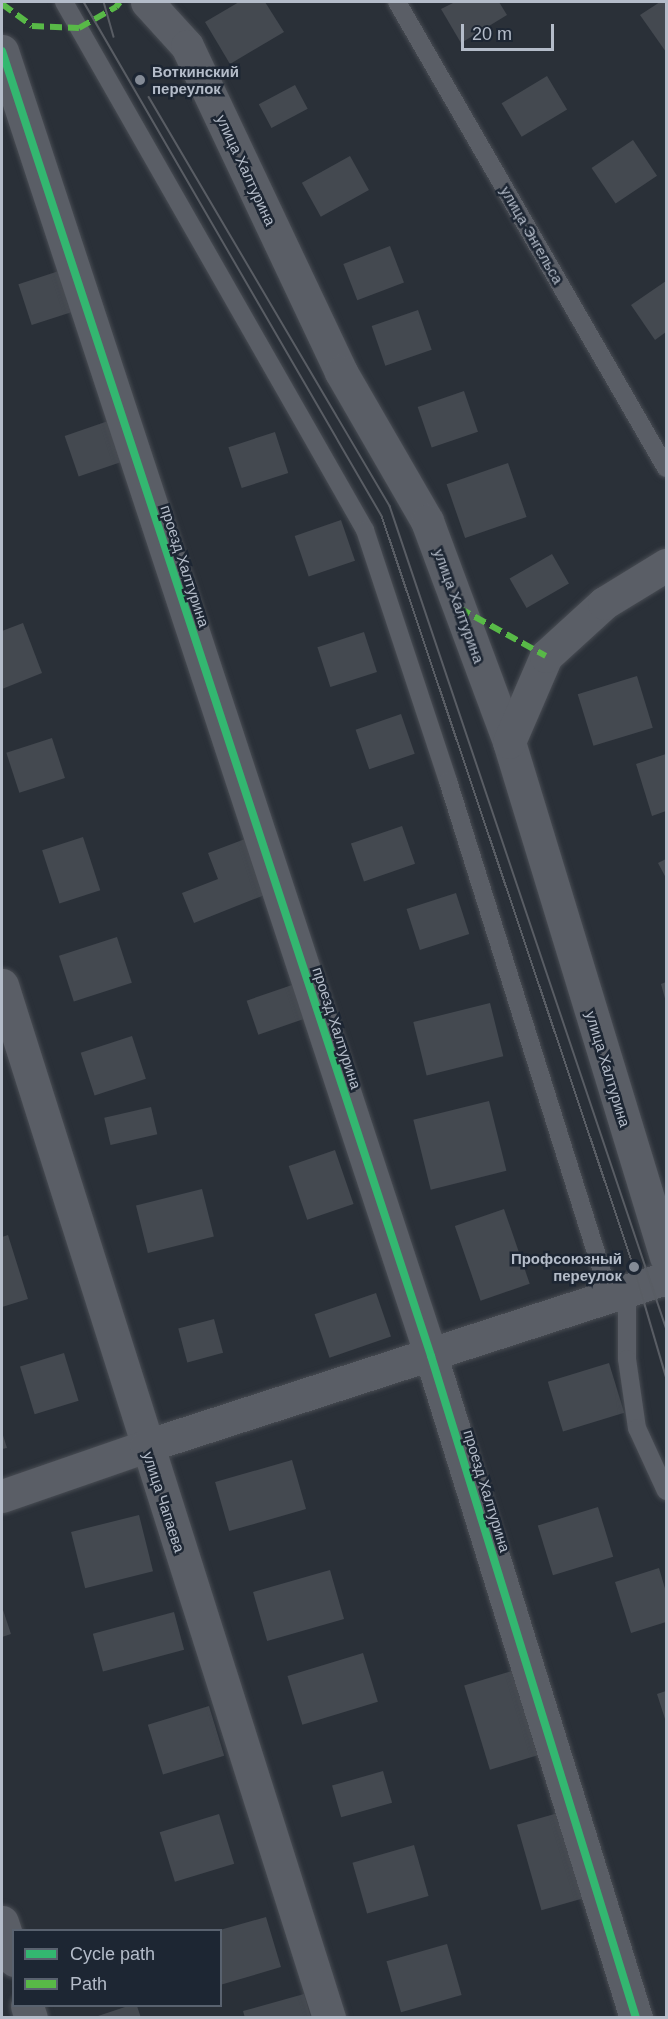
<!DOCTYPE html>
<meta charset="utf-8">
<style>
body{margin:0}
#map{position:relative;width:668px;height:2019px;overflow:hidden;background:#2a3038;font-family:Helvetica,sans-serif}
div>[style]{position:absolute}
.building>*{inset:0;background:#444950;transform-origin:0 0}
.roads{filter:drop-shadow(0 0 2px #484c53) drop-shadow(0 0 2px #484c53)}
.lane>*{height:18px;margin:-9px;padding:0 9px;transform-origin:9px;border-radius:9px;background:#5a5e66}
.street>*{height:33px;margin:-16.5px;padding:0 16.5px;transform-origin:16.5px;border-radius:16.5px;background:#5a5e66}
.tram>*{height:1.5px;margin:-0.75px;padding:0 0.75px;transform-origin:0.75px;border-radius:0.75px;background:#595d64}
.quiet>*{height:6px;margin-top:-3px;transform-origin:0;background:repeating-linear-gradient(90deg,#58b947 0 12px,transparent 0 18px)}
.cycleway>*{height:8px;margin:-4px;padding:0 4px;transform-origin:4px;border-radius:4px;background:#33b770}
.dots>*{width:16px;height:16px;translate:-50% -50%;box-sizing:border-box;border:3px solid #1d2633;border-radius:50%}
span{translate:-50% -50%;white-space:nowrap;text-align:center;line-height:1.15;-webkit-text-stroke:5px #1d2633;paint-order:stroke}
.poi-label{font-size:15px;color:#b4bcc9;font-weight:700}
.left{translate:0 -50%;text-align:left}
.right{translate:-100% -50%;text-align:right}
.street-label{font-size:15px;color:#b4bcc9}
.frame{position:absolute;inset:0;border:3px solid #b4bcc9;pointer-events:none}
.legend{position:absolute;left:12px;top:1929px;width:210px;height:78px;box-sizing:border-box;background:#1d2633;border:2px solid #59626f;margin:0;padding:8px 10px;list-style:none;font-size:18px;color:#b4bcc9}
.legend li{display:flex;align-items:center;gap:12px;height:30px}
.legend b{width:30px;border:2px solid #59626f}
.scale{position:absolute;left:461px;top:24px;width:93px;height:27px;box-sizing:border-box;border:3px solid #b4bcc9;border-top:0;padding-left:8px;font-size:18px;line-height:21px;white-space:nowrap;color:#b4bcc9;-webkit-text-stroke:4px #1d2633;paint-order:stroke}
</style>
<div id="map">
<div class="building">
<div style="clip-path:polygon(239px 2px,265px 2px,284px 32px,230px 64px,205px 22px)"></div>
<div style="clip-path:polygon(455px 2px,499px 2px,507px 15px,461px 43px,441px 9px)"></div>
<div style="clip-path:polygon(660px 2px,666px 2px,666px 52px,640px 15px)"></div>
<div style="left:547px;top:76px;width:39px;height:53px;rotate:59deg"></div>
<div style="left:295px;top:85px;width:27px;height:41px;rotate:62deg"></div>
<div style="left:633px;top:140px;width:43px;height:50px;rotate:56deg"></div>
<div style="left:350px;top:156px;width:39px;height:55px;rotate:61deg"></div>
<div style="left:390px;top:246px;width:39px;height:50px;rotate:69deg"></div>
<div style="left:65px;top:269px;width:43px;height:49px;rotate:72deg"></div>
<div style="clip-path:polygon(666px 281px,666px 332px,655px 340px,631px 305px)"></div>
<div style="left:418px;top:310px;width:42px;height:49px;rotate:71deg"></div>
<div style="left:464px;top:391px;width:43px;height:49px;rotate:71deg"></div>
<div style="left:111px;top:420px;width:43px;height:49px;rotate:71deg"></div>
<div style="left:275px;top:432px;width:43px;height:49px;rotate:72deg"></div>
<div style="left:508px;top:463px;width:57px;height:65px;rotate:71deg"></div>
<div style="left:341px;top:520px;width:43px;height:49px;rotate:71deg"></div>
<div style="left:552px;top:554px;width:34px;height:49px;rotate:60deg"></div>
<div style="clip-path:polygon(23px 623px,42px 673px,2px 689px,2px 631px)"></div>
<div style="left:364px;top:632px;width:42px;height:49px;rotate:72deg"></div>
<div style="left:637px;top:676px;width:54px;height:62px;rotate:73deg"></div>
<div style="left:401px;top:714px;width:42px;height:48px;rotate:71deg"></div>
<div style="left:52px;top:738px;width:42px;height:48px;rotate:72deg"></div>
<div style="clip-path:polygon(666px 754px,666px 811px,652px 816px,636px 764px)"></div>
<div style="left:402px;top:826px;width:40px;height:54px;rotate:71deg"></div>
<div style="left:83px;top:837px;width:56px;height:43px;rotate:72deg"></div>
<div style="clip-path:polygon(245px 839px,267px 894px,194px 923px,182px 893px,218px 879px,208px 853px)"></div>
<div style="clip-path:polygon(666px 859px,666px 878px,658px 863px)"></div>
<div style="left:456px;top:893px;width:43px;height:52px;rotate:72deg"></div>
<div style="left:117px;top:937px;width:48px;height:61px;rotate:72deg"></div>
<div style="clip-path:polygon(666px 982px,666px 1002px,661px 984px)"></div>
<div style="left:292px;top:985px;width:36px;height:48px;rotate:71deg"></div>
<div style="left:490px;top:1003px;width:55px;height:79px;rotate:76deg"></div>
<div style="left:132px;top:1036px;width:45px;height:54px;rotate:72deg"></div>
<div style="left:489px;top:1101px;width:72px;height:78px;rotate:76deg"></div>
<div style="left:151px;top:1107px;width:28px;height:48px;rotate:77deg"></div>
<div style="left:335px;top:1150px;width:57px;height:49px;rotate:71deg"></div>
<div style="left:202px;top:1189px;width:49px;height:68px;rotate:76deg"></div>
<div style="left:504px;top:1209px;width:79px;height:52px;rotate:71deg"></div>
<div style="clip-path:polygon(8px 1235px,28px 1299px,2px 1307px,2px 1237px)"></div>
<div style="left:376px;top:1293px;width:46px;height:65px;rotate:71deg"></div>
<div style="left:214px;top:1319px;width:35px;height:37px;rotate:75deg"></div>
<div style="left:64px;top:1353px;width:50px;height:46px;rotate:73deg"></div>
<div style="left:609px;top:1363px;width:52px;height:64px;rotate:73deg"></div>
<div style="clip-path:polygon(2px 1432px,7px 1448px,2px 1449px)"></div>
<div style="left:292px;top:1460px;width:51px;height:80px;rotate:74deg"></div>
<div style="left:598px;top:1507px;width:52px;height:63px;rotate:73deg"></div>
<div style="left:139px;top:1515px;width:58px;height:70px;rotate:76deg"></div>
<div style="clip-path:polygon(659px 1568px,666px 1592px,666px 1622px,631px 1633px,615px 1582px)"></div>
<div style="left:330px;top:1570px;width:51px;height:80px;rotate:74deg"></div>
<div style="clip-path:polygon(2px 1607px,11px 1634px,2px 1637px)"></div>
<div style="left:174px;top:1612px;width:39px;height:84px;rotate:75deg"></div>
<div style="left:363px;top:1653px;width:51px;height:79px;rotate:73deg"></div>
<div style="left:512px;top:1671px;width:88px;height:50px;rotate:73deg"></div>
<div style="clip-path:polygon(666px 1691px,666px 1722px,657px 1694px)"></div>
<div style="left:209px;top:1706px;width:52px;height:64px;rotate:73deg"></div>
<div style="left:383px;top:1771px;width:33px;height:53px;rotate:74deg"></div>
<div style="left:565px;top:1811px;width:89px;height:50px;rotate:74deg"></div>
<div style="left:219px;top:1814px;width:52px;height:62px;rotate:73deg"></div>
<div style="left:414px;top:1845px;width:53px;height:64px;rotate:74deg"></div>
<div style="clip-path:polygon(266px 1917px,281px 1967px,220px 1985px,220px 1930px)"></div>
<div style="left:447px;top:1944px;width:53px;height:63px;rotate:74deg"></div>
<div style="clip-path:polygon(304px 1994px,311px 2018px,245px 2018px,243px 2011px)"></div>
<div style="clip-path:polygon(128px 2006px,137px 2006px,141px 2018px,92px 2018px)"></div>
</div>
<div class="roads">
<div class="lane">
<div style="left:64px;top:2px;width:608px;rotate:60.31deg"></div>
<div style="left:365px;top:530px;width:264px;rotate:71.7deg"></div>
<div style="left:448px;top:781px;width:541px;rotate:72.57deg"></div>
<div style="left:397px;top:2px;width:538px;rotate:60deg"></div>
<div style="left:627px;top:1291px;width:68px;rotate:90deg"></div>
<div style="left:627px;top:1359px;width:70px;rotate:81.8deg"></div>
<div style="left:637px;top:1428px;width:69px;rotate:65.3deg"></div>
</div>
<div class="street">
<div style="left:147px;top:2px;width:59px;rotate:47.7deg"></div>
<div style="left:187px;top:46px;width:361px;rotate:64.7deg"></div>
<div style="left:341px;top:372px;width:172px;rotate:60deg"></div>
<div style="left:427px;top:521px;width:236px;rotate:69.6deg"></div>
<div style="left:509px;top:742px;width:538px;rotate:73.05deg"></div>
<div style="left:2px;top:51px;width:1374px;rotate:71.8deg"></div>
<div style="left:431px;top:1356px;width:693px;rotate:72.79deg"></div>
<div style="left:509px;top:742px;width:94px;rotate:-66.7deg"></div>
<div style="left:546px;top:656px;width:79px;rotate:-42.4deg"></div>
<div style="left:604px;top:603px;width:73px;rotate:-31.5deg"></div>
<div style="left:2px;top:985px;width:1084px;rotate:72.43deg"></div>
<div style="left:2px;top:1496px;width:152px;rotate:-19.1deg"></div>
<div style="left:146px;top:1446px;width:546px;rotate:-17.9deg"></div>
<div style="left:2px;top:1922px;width:40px;rotate:72deg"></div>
<div style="left:27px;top:2006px;width:13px;rotate:72deg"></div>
</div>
</div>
<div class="tram">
<div style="left:84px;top:2px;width:594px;rotate:59.9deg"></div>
<div style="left:382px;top:516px;width:792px;rotate:71.45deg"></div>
<div style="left:634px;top:1267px;width:114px;rotate:73.6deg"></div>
<div style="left:104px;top:2px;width:36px;rotate:74deg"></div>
<div style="left:149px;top:97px;width:475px;rotate:59.5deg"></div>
<div style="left:390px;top:506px;width:866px;rotate:71.42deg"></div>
</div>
<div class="quiet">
<div style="left:2px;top:4px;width:37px;rotate:36deg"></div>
<div style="left:32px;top:26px;width:47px;rotate:2.4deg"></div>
<div style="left:79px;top:28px;width:43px;rotate:-29.6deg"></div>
<div style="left:116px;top:7px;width:6px;rotate:-51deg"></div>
<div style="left:459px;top:608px;width:99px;rotate:28.9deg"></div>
</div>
<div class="cycleway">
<div style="left:2px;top:51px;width:1374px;rotate:71.8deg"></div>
<div style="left:431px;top:1356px;width:693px;rotate:72.79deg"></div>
</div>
<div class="dots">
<div style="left:140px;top:80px;background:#848b96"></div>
<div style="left:634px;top:1267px;background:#848b96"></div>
</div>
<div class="poi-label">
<span class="left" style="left:152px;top:80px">Воткинский<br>переулок</span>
<span class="right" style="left:622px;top:1267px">Профсоюзный<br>переулок</span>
</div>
<div class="street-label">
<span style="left:246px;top:170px;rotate:65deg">улица Халтурина</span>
<span style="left:532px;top:235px;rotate:60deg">улица Энгельса</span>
<span style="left:185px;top:566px;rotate:72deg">проезд Халтурина</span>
<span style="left:459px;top:606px;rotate:70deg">улица Халтурина</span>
<span style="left:337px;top:1028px;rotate:72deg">проезд Халтурина</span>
<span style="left:608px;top:1069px;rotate:73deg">улица Халтурина</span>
<span style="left:487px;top:1491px;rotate:73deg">проезд Халтурина</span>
<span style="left:164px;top:1502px;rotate:72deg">улица Чапаева</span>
</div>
<div class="frame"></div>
<ul class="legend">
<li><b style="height:8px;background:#33b770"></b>Cycle path</li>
<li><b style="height:8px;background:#58b947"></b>Path</li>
</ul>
<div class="scale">20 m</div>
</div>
